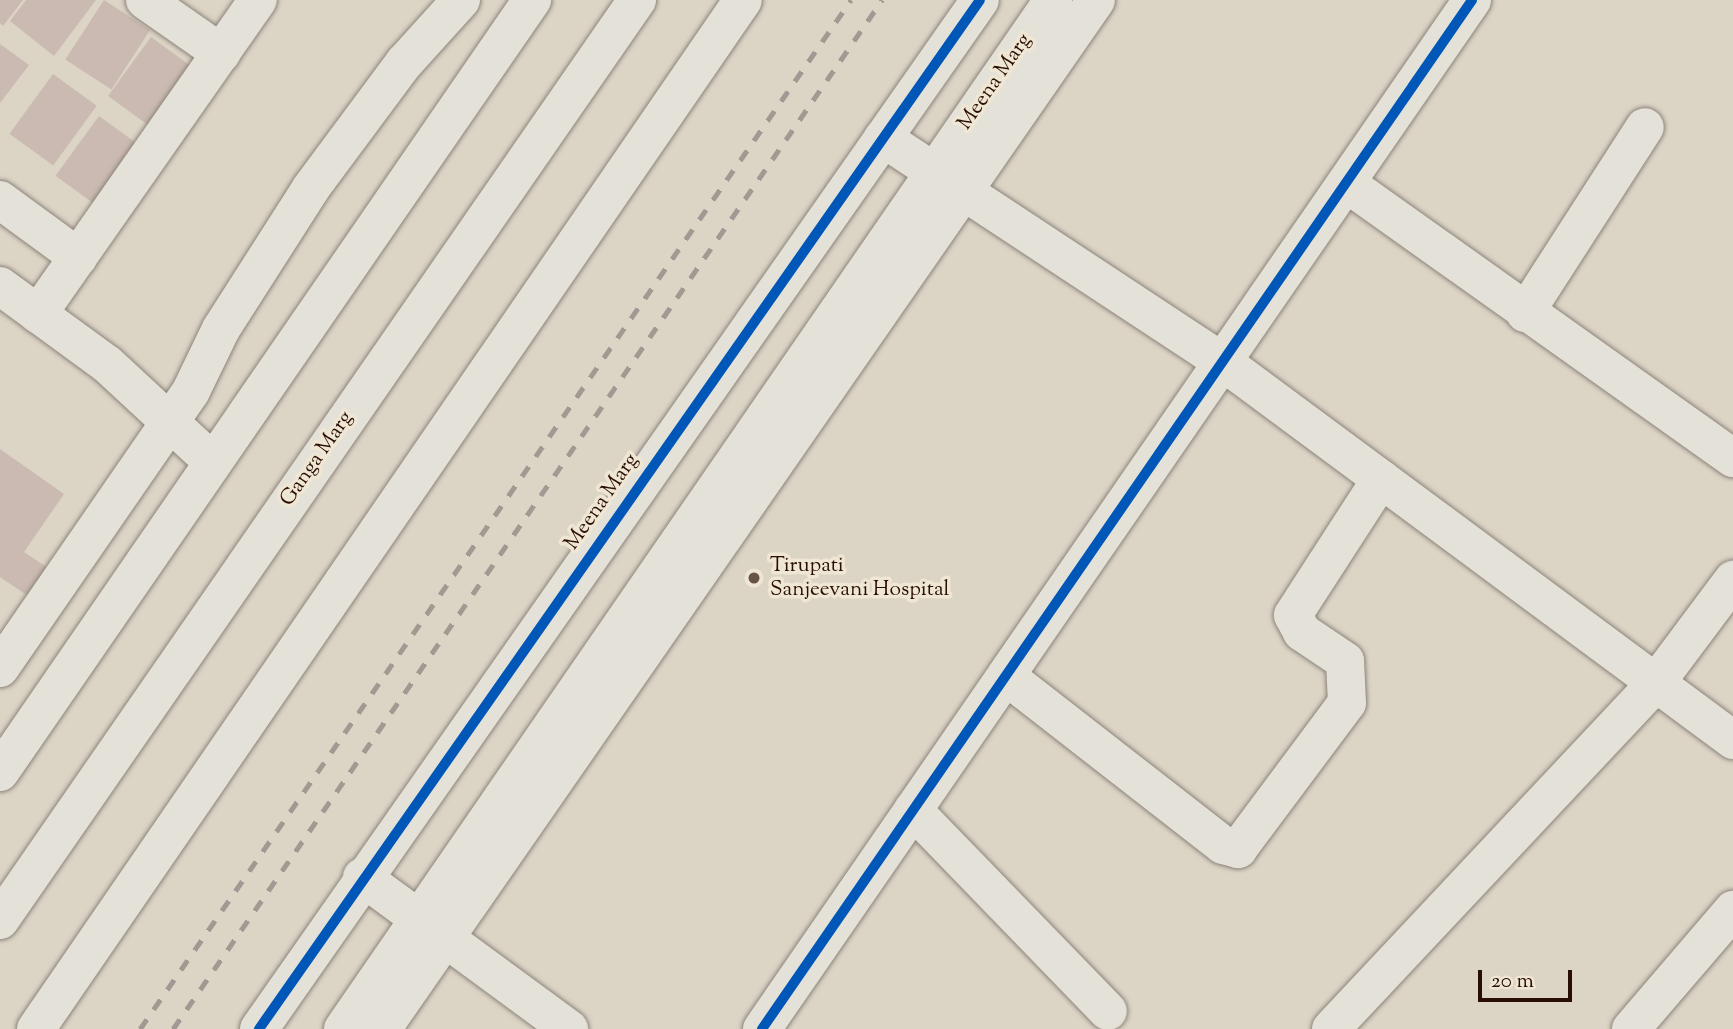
<!DOCTYPE html>
<style>
body{margin:0}
#map{position:relative;width:1733px;height:1029px;overflow:hidden;background:#dcd4c5;font-family:"Sorts Mill Goudy",serif}
div>[style]{position:absolute}
.building>*{inset:0;background:#cabab1;transform-origin:0 0}
.roads{filter:drop-shadow(0 0 2px #8c847b) drop-shadow(0 0 2px #8c847b)}
.minor>*{height:38px;margin:-19px;padding:0 19px;transform-origin:19px;border-radius:19px;background:#e4e1d9}
.rail>*{height:5px;margin-top:-2.5px;transform-origin:0;background:repeating-linear-gradient(90deg,#a09a93 0 12px,transparent 0 24px)}
.cycleway>*{height:10px;margin:-5px;padding:0 5px;transform-origin:5px;border-radius:5px;background:#0057b8}
.dots>*{width:19px;height:19px;translate:-50% -50%;box-sizing:border-box;border:4px solid #efe6d3;border-radius:50%}
span{translate:-50% -50%;white-space:nowrap;text-align:center;line-height:1.15;-webkit-text-stroke:7px #efe6d3;paint-order:stroke}
.street-label{font-size:21px;color:#280e03}
.poi-label{font-size:21px;color:#280e03}
.left{translate:0 -50%;text-align:left}
.scale{position:absolute;left:1478px;top:970px;width:94px;height:32px;box-sizing:border-box;border:4px solid #280e03;border-top:0;padding-left:9px;font-size:21px;line-height:24px;white-space:nowrap;color:#280e03;-webkit-text-stroke:5px #efe6d3;paint-order:stroke}
</style>
<div id="map">
<div class="building">
<div style="clip-path:polygon(0 0,23px 0,3px 26px,0 23px)"></div>
<div style="clip-path:polygon(26px 0,96px 0,54px 56px,10px 21px)"></div>
<div style="left:104px;top:0;width:55px;height:71px;rotate:33deg"></div>
<div style="left:151px;top:37px;width:54px;height:73px;rotate:36deg"></div>
<div style="clip-path:polygon(0 44px,29px 65px,0 103px)"></div>
<div style="left:53px;top:74px;width:54px;height:74px;rotate:36deg"></div>
<div style="left:99px;top:116px;width:54px;height:74px;rotate:36deg"></div>
<div style="clip-path:polygon(0 449px,64px 494px,24px 552px,51px 570px,31px 598px,0 577px)"></div>
</div>
<div class="roads">
<div class="minor">
<div style="left:145px;top:0;width:93px;rotate:34.9deg"></div>
<div style="left:883px;top:138px;width:407px;rotate:33.4deg"></div>
<div style="left:1223px;top:362px;width:635px;rotate:36.54deg"></div>
<div style="left:1346px;top:183px;width:475px;rotate:35.4deg"></div>
<div style="left:0;top:200px;width:97px;rotate:36.2deg"></div>
<div style="left:0;top:286px;width:132px;rotate:36.1deg"></div>
<div style="left:107px;top:364px;width:144px;rotate:42.8deg"></div>
<div style="left:1525px;top:313px;width:221px;rotate:-57.2deg"></div>
<div style="left:38px;top:314px;width:383px;rotate:-55deg"></div>
<div style="left:0;top:668px;width:336px;rotate:-55.4deg"></div>
<div style="left:191px;top:391px;width:69px;rotate:-64.2deg"></div>
<div style="left:221px;top:329px;width:167px;rotate:-57.4deg"></div>
<div style="left:311px;top:188px;width:156px;rotate:-53.4deg"></div>
<div style="left:404px;top:63px;width:85px;rotate:-47.9deg"></div>
<div style="left:1006px;top:676px;width:275px;rotate:37.9deg"></div>
<div style="left:1223px;top:845px;width:16px;rotate:15deg"></div>
<div style="left:1238px;top:849px;width:182px;rotate:-53.3deg"></div>
<div style="left:1347px;top:703px;width:42px;rotate:-92.7deg"></div>
<div style="left:1345px;top:661px;width:52px;rotate:-146deg"></div>
<div style="left:1302px;top:632px;width:19px;rotate:-118deg"></div>
<div style="left:1293px;top:615px;width:162px;rotate:-57.1deg"></div>
<div style="left:0;top:772px;width:938px;rotate:-55.43deg"></div>
<div style="left:913px;top:810px;width:280px;rotate:45.9deg"></div>
<div style="left:362px;top:877px;width:257px;rotate:36.3deg"></div>
<div style="left:0;top:920px;width:1119px;rotate:-55.3deg"></div>
<div style="left:36px;top:1029px;width:1248px;rotate:-55.51deg"></div>
<div style="left:259px;top:1029px;width:1256px;rotate:-54.98deg"></div>
<div style="left:343px;top:1029px;width:1250px;rotate:-55.39deg"></div>
<div style="left:382px;top:1029px;width:1252px;rotate:-55.24deg"></div>
<div style="left:762px;top:1029px;width:1250px;rotate:-55.39deg"></div>
<div style="left:1331px;top:1029px;width:475px;rotate:-46.8deg"></div>
<div style="left:1656px;top:683px;width:129px;rotate:-53.2deg"></div>
<div style="left:1631px;top:1029px;width:157px;rotate:-49.4deg"></div>
</div>
</div>
<div class="rail">
<div style="left:140px;top:1029px;width:1251px;rotate:-55.36deg"></div>
<div style="left:173px;top:1029px;width:1250px;rotate:-55.43deg"></div>
</div>
<div class="cycleway">
<div style="left:259px;top:1029px;width:1256px;rotate:-54.98deg"></div>
<div style="left:762px;top:1029px;width:1250px;rotate:-55.39deg"></div>
</div>
<div class="dots">
<div style="left:754px;top:578px;background:#675347"></div>
</div>
<div class="street-label">
<span style="left:995px;top:82px;rotate:-55deg">Meena Marg</span>
<span style="left:317px;top:459px;rotate:-55deg">Ganga Marg</span>
<span style="left:602px;top:502px;rotate:-55deg">Meena Marg</span>
</div>
<div class="poi-label">
<span class="left" style="left:770px;top:578px">Tirupati<br>Sanjeevani Hospital</span>
</div>
<div class="scale">20 m</div>
</div>
